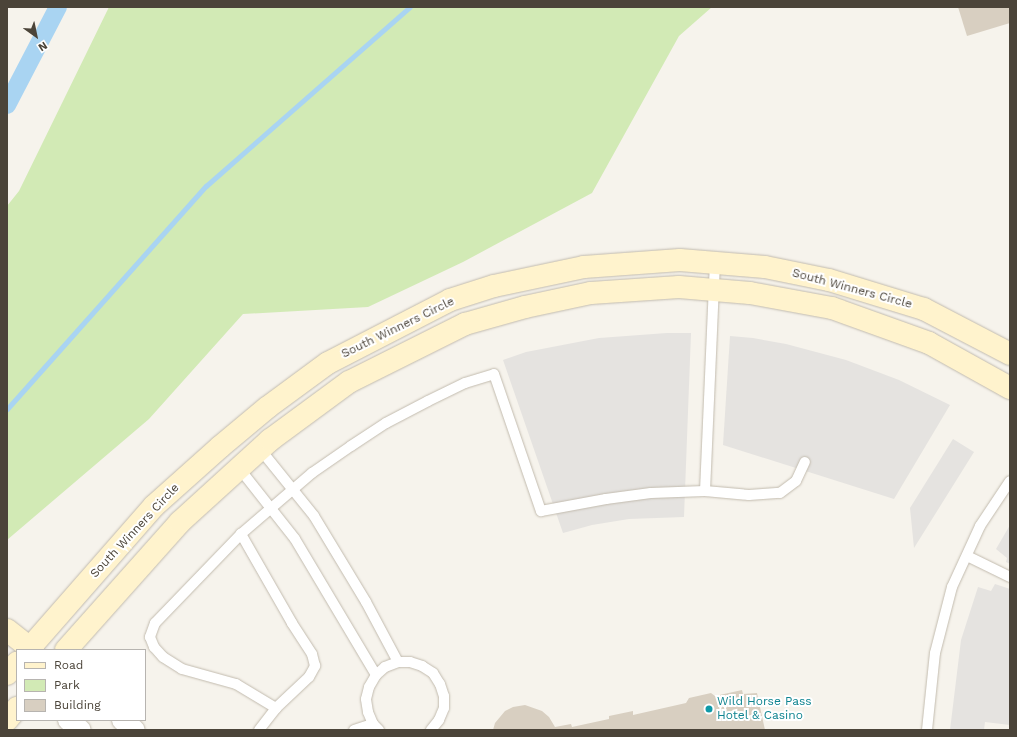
<!DOCTYPE html>
<style>
body{margin:0}
#map{position:relative;width:1017px;height:737px;overflow:hidden;background:#f6f3ec;font-family:"Work Sans",sans-serif}
div>[style]{position:absolute}
.green>*{inset:0;background:#d2eab5}
.parking>*{inset:0;background:#e5e3e0}
.stream>*{height:5px;margin:-2.5px;padding:0 2.5px;transform-origin:2.5px;border-radius:2.5px;background:#a9d4f2}
.canal>*{height:18px;margin:-9px;padding:0 9px;transform-origin:9px;border-radius:9px;background:#a9d4f2}
.building>*{inset:0;background:#d8cfc1}
.roads{filter:drop-shadow(0 0 1px #c2bbae) drop-shadow(0 0 1px #c2bbae)}
.lane>*{height:10px;margin:-5px;padding:0 5px;transform-origin:5px;border-radius:5px;background:#fff}
.street>*{height:20px;margin:-10px;padding:0 10px;transform-origin:10px;border-radius:10px;background:#fff}
.secondary>*{height:22px;margin:-11px;padding:0 11px;transform-origin:11px;border-radius:11px;background:#fff3cd}
.dots>*{width:11px;height:11px;translate:-50% -50%;box-sizing:border-box;border:2px solid #fff;border-radius:50%}
span{translate:-50% -50%;white-space:nowrap;text-align:center;line-height:1.15;-webkit-text-stroke:4px #fff;paint-order:stroke}
.street-label{font-size:12px;color:#4b4439}
.culture-label{font-size:12px;color:#0d838f}
.left{translate:0 -50%;text-align:left}
.frame{position:absolute;inset:0;border:8px solid #4b4439;pointer-events:none}
.legend{position:absolute;left:16px;top:649px;width:130px;height:72px;box-sizing:border-box;background:#fff;border:1px solid #b7b4b0;margin:0;padding:5px 7px;list-style:none;font-size:12px;color:#4b4439}
.legend li{display:flex;align-items:center;gap:8px;height:20px}
.legend b{width:20px;border:1px solid #b7b4b0}
.north{position:absolute;left:16px;top:16px;width:40px;height:40px;-webkit-text-stroke:3px #fff;paint-order:stroke;rotate:147deg;font-size:11px;font-weight:700;line-height:16px;text-align:center;color:#4b4439}
.north::after{content:'';display:block;margin:auto;width:14px;height:18px;background:#4b4439;clip-path:polygon(50% 0,100% 100%,50% 72%,0 100%)}
</style>
<div id="map">
<div class="green">
<div style="clip-path:polygon(109px 7px,712px 7px,679px 36px,592px 193px,463px 262px,368px 307px,243px 314px,149px 419px,7px 540px,7px 206px,19px 191px)"></div>
</div>
<div class="parking">
<div style="clip-path:polygon(667px 333px,691px 333px,684px 517px,629px 519px,592px 525px,563px 533px,503px 360px,526px 352px,599px 338px)"></div>
<div style="clip-path:polygon(730px 336px,753px 338px,786px 344px,846px 360px,899px 380px,950px 405px,894px 499px,723px 445px)"></div>
<div style="clip-path:polygon(953px 439px,974px 452px,914px 548px,910px 508px)"></div>
<div style="clip-path:polygon(1010px 525px,1010px 564px,1006px 562px,1007px 558px,996px 549px)"></div>
<div style="clip-path:polygon(995px 584px,1010px 589px,1010px 725px,985px 722px,984px 730px,950px 730px,961px 640px,978px 587px,991px 591px)"></div>
</div>
<div class="stream">
<div style="left:7px;top:409px;width:299px;rotate:-48.3deg"></div>
<div style="left:206px;top:186px;width:271px;rotate:-41.3deg"></div>
</div>
<div class="canal">
<div style="left:7px;top:105px;width:110px;rotate:-62.5deg"></div>
</div>
<div class="building">
<div style="clip-path:polygon(958px 7px,1010px 7px,1010px 23px,967px 36px)"></div>
<div style="clip-path:polygon(742px 690px,743px 694px,757px 693px,765px 730px,493px 730px,495px 723px,505px 711px,513px 707px,525px 705px,542px 711px,549px 717px,555px 727px,571px 724px,572px 727px,609px 719px,609px 716px,633px 711px,633px 715px,686px 703px,689px 698px,711px 693px,715px 696px)"></div>
</div>
<div class="roads">
<div class="lane">
<div style="left:260px;top:449px;width:86px;rotate:51.1deg"></div>
<div style="left:314px;top:516px;width:100px;rotate:58.8deg"></div>
<div style="left:366px;top:602px;width:68px;rotate:61.9deg"></div>
<div style="left:239px;top:468px;width:90px;rotate:51.7deg"></div>
<div style="left:295px;top:539px;width:158px;rotate:59.2deg"></div>
<div style="left:705px;top:491px;width:228px;rotate:-87.5deg"></div>
<div style="left:241px;top:534px;width:94px;rotate:-40.7deg"></div>
<div style="left:312px;top:473px;width:47px;rotate:-34.7deg"></div>
<div style="left:351px;top:446px;width:42px;rotate:-33.3deg"></div>
<div style="left:386px;top:423px;width:47px;rotate:-27.6deg"></div>
<div style="left:428px;top:401px;width:41px;rotate:-25.9deg"></div>
<div style="left:465px;top:383px;width:30px;rotate:-17deg"></div>
<div style="left:494px;top:374px;width:145px;rotate:71.1deg"></div>
<div style="left:541px;top:511px;width:66px;rotate:-10.5deg"></div>
<div style="left:606px;top:499px;width:45px;rotate:-7.6deg"></div>
<div style="left:651px;top:493px;width:54px;rotate:-2.1deg"></div>
<div style="left:705px;top:491px;width:44px;rotate:5.2deg"></div>
<div style="left:749px;top:495px;width:31px;rotate:-4deg"></div>
<div style="left:780px;top:493px;width:20px;rotate:-37deg"></div>
<div style="left:796px;top:481px;width:21px;rotate:-65deg"></div>
<div style="left:967px;top:556px;width:48px;rotate:26deg"></div>
<div style="left:259px;top:730px;width:28px;rotate:-52deg"></div>
<div style="left:276px;top:708px;width:45px;rotate:-43.2deg"></div>
<div style="left:309px;top:677px;width:13px;rotate:-61deg"></div>
<div style="left:315px;top:666px;width:12px;rotate:-104deg"></div>
<div style="left:312px;top:654px;width:37px;rotate:-123deg"></div>
<div style="left:292px;top:623px;width:103px;rotate:-119.8deg"></div>
<div style="left:241px;top:534px;width:124px;rotate:134deg"></div>
<div style="left:155px;top:623px;width:15px;rotate:110deg"></div>
<div style="left:150px;top:637px;width:11px;rotate:68deg"></div>
<div style="left:154px;top:647px;width:13px;rotate:48deg"></div>
<div style="left:163px;top:657px;width:22px;rotate:32deg"></div>
<div style="left:182px;top:669px;width:56px;rotate:15.5deg"></div>
<div style="left:236px;top:684px;width:47px;rotate:31deg"></div>
<div style="left:354px;top:730px;width:20px;rotate:-18deg"></div>
<div style="left:379px;top:730px;width:8px;rotate:-135deg"></div>
<div style="left:373px;top:724px;width:13px;rotate:-113deg"></div>
<div style="left:368px;top:712px;width:13px;rotate:-99deg"></div>
<div style="left:366px;top:699px;width:12px;rotate:-76deg"></div>
<div style="left:369px;top:687px;width:14px;rotate:-60deg"></div>
<div style="left:376px;top:675px;width:12px;rotate:-42deg"></div>
<div style="left:385px;top:667px;width:14px;rotate:-21deg"></div>
<div style="left:398px;top:662px;width:12px"></div>
<div style="left:410px;top:662px;width:13px;rotate:18deg"></div>
<div style="left:422px;top:666px;width:13px;rotate:32deg"></div>
<div style="left:433px;top:673px;width:13px;rotate:58deg"></div>
<div style="left:440px;top:684px;width:13px;rotate:72deg"></div>
<div style="left:444px;top:696px;width:12px;rotate:90deg"></div>
<div style="left:444px;top:708px;width:13px;rotate:113deg"></div>
<div style="left:439px;top:720px;width:13px;rotate:129deg"></div>
<div style="left:927px;top:730px;width:77px;rotate:-84.1deg"></div>
<div style="left:935px;top:653px;width:68px;rotate:-75.6deg"></div>
<div style="left:952px;top:587px;width:67px;rotate:-65.3deg"></div>
<div style="left:980px;top:526px;width:54px;rotate:-56.3deg"></div>
</div>
<div class="street">
<div style="left:68px;top:720px;width:16px;rotate:38deg"></div>
<div style="left:122px;top:720px;width:16px;rotate:38deg"></div>
</div>
<div class="secondary">
<div style="left:7px;top:630px;width:33px;rotate:38deg"></div>
<div style="left:28px;top:650px;width:191px;rotate:-48.8deg"></div>
<div style="left:154px;top:506px;width:89px;rotate:-41.8deg"></div>
<div style="left:220px;top:447px;width:62px;rotate:-39.8deg"></div>
<div style="left:268px;top:407px;width:74px;rotate:-36.3deg"></div>
<div style="left:328px;top:363px;width:137px;rotate:-27.3deg"></div>
<div style="left:450px;top:300px;width:46px;rotate:-17.7deg"></div>
<div style="left:494px;top:286px;width:92px;rotate:-11.9deg"></div>
<div style="left:584px;top:267px;width:96px;rotate:-4.2deg"></div>
<div style="left:680px;top:260px;width:85px;rotate:4.7deg"></div>
<div style="left:765px;top:267px;width:65px;rotate:11.5deg"></div>
<div style="left:829px;top:280px;width:99px;rotate:17deg"></div>
<div style="left:924px;top:309px;width:97px;rotate:27.6deg"></div>
<div style="left:66px;top:650px;width:171px;rotate:-48.3deg"></div>
<div style="left:180px;top:522px;width:122px;rotate:-42.3deg"></div>
<div style="left:270px;top:440px;width:98px;rotate:-36.3deg"></div>
<div style="left:349px;top:382px;width:130px;rotate:-26.6deg"></div>
<div style="left:465px;top:324px;width:62px;rotate:-15.8deg"></div>
<div style="left:525px;top:307px;width:67px;rotate:-12deg"></div>
<div style="left:591px;top:293px;width:88px;rotate:-3.9deg"></div>
<div style="left:679px;top:287px;width:71px;rotate:4.8deg"></div>
<div style="left:750px;top:293px;width:83px;rotate:10.4deg"></div>
<div style="left:832px;top:308px;width:103px;rotate:19.8deg"></div>
<div style="left:929px;top:343px;width:93px;rotate:29.1deg"></div>
<div style="left:7px;top:674px;width:15px;rotate:-48deg"></div>
<div style="left:7px;top:720px;width:16px;rotate:-50deg"></div>
</div>
</div>
<div class="dots">
<div style="left:709px;top:709px;background:#0f9aa8"></div>
</div>
<div class="street-label">
<span style="left:852px;top:289px;rotate:15deg">South Winners Circle</span>
<span style="left:398px;top:328px;rotate:-26deg">South Winners Circle</span>
<span style="left:135px;top:531px;rotate:-47deg">South Winners Circle</span>
</div>
<div class="culture-label">
<span class="left" style="left:717px;top:709px">Wild Horse Pass<br>Hotel &amp; Casino</span>
</div>
<div class="frame"></div>
<ul class="legend">
<li><b style="height:5px;background:#fff3cd"></b>Road</li>
<li><b style="height:11px;background:#d2eab5"></b>Park</li>
<li><b style="height:11px;background:#d8cfc1"></b>Building</li>
</ul>
<div class="north">N</div>
</div>
